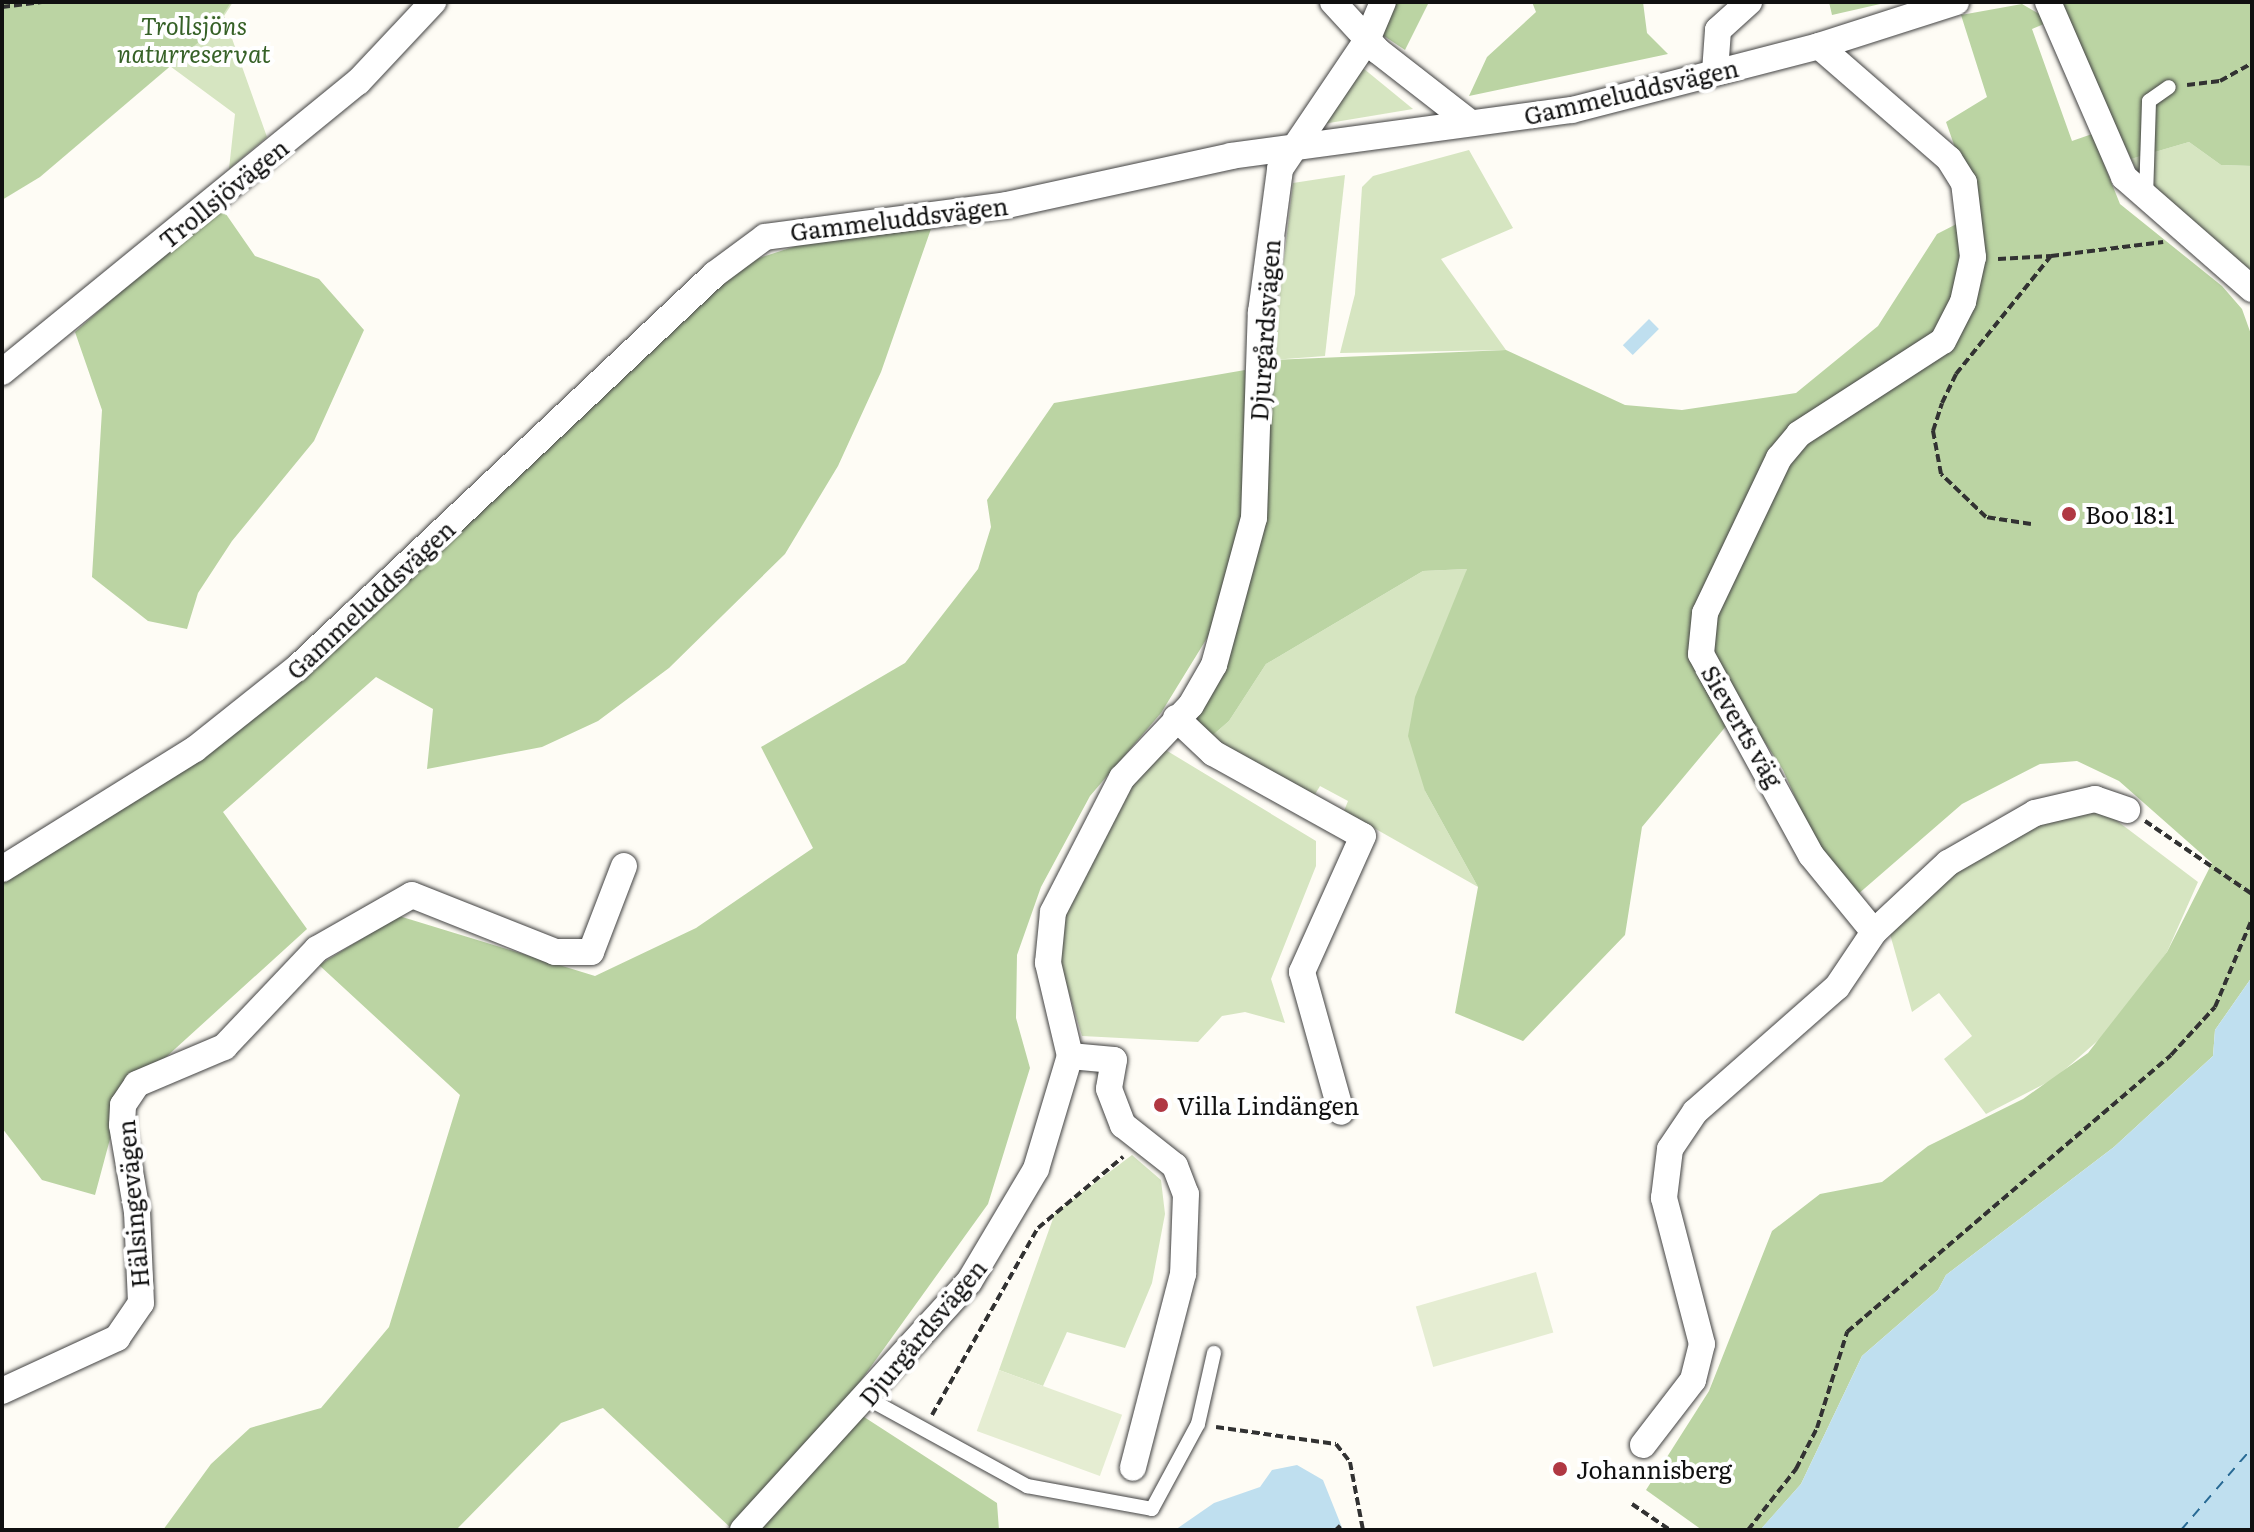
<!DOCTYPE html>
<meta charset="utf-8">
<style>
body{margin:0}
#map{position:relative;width:2254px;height:1532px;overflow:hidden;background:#fefcf5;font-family:Literata,serif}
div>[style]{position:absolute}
.green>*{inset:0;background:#d6e5c1}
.forest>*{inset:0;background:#bbd4a3}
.pitch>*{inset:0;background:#e5edd2;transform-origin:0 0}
.water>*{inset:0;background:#bfdfef;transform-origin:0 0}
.ferry>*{height:2px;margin-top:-1px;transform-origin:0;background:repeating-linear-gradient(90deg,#276994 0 10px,transparent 0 18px)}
.path>*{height:4px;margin-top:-2px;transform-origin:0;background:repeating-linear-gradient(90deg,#323232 0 8px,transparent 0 12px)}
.roads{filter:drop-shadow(0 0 2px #434343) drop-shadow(0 0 2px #434343)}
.lane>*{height:14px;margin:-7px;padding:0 7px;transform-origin:7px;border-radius:7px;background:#fff}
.street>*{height:26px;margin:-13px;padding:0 13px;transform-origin:13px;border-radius:13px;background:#fff}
.dots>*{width:22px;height:22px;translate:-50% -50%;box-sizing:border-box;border:4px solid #fff;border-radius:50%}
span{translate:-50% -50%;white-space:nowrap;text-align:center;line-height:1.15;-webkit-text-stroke:8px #fff;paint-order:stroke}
.park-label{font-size:24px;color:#366127;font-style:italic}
.street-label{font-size:24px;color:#101010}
.poi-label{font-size:24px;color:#101010}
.left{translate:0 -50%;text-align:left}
.frame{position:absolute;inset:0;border:4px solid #101010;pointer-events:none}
</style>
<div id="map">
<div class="green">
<div style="clip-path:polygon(83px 2px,233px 2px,224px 16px,267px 137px,229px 169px,235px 114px)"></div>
<div style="clip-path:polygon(1358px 64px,1413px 109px,1317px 125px)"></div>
<div style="clip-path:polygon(2189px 142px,2221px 165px,2252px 166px,2252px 275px,2142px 181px,2131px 159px)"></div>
<div style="clip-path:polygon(1469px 150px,1513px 228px,1441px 259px,1506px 350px,1340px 353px,1355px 294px,1362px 187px,1373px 176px)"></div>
<div style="clip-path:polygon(1345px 175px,1325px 356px,1272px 360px,1293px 183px)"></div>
<div style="clip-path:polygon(1467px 569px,1425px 791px,1478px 887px,1344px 811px,1348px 801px,1320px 786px,1314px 796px,1206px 741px,1229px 721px,1266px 664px,1423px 571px)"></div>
<div style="clip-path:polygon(1164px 749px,1316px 841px,1316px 866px,1271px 979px,1285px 1023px,1245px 1012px,1222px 1016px,1198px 1042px,1082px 1036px,1055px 946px,1060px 922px,1129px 784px)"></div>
<div style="clip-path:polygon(2100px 808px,2198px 882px,2167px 952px,2110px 1030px,2054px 1079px,1986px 1114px,1944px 1059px,1972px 1036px,1939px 993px,1912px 1012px,1888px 927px,1944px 880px,2066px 810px)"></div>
<div style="clip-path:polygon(1132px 1155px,1161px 1180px,1165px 1214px,1152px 1283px,1125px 1348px,1067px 1332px,1043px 1386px,999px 1370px,1055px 1213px)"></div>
</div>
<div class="forest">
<div style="clip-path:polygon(2px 2px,231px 2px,214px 29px,40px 177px,2px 200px)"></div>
<div style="clip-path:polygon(1373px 2px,1429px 2px,1405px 50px,1378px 32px)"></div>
<div style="clip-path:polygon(1532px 2px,1643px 2px,1647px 33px,1668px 54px,1469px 96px,1487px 57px,1536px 12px)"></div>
<div style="clip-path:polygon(1829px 2px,1889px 2px,1832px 15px)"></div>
<div style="clip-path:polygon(2059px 2px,2252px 2px,2252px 166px,2221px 165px,2189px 142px,2131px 159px)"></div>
<div style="clip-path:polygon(2022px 4px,2051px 21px,2032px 29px,2072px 141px,2092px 134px,2120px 204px,2222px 286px,2242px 309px,2252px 337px,2252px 977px,2215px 1030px,2213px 1056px,2114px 1147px,1946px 1275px,1938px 1290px,1862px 1356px,1801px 1484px,1762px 1528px,1702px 1530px,1646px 1490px,1709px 1391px,1772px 1231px,1820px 1194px,1882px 1182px,1928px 1146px,2023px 1099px,2088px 1053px,2167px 952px,2212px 863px,2119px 781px,2077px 761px,2040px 764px,1962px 804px,1857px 895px,1821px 855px,1783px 770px,1742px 707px,1642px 827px,1625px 935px,1523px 1041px,1455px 1013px,1478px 887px,1425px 791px,1408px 736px,1415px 697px,1467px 569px,1423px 571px,1266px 664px,1229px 721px,1206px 741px,1186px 717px,1218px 679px,1272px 360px,1506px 350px,1625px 405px,1682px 410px,1796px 393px,1878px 326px,1937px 234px,1978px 213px,1946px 122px,1987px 97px,1961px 15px)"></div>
<div style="clip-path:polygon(219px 204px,255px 256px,319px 279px,364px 330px,314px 441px,232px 541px,198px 593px,187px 629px,148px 621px,92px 577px,102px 410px,75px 332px)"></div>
<div style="clip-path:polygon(932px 226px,881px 372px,838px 466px,785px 554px,669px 668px,598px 721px,542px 747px,427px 769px,433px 709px,376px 677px,223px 812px,307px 929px,121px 1098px,95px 1195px,42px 1180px,2px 1128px,2px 879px,213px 747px,325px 656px,747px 262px,799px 245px)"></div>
<div style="clip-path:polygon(1245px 370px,1249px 496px,1212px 630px,1161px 713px,1090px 796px,1041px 887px,1017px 955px,1016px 1018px,1030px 1068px,988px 1204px,844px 1404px,997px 1503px,999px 1530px,733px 1530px,603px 1408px,561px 1423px,456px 1530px,163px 1530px,211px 1464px,250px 1428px,321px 1408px,389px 1327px,460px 1095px,319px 965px,399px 916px,595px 976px,696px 928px,813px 848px,761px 747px,905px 663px,978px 569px,991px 527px,987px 500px,1054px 403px)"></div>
</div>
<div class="pitch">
<div style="left:1536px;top:1272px;width:63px;height:125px;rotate:74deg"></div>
<div style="left:999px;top:1370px;width:131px;height:65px;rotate:20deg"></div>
</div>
<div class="water">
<div style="left:1649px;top:319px;width:14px;height:37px;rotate:45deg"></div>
<div style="clip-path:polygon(2252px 977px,2252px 1530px,1760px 1530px,1801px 1484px,1862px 1356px,1938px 1290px,1946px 1275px,2114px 1147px,2213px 1056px,2215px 1030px)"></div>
<div style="clip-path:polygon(1297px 1465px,1323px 1480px,1343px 1530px,1175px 1530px,1214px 1503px,1260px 1487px,1272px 1470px)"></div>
</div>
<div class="ferry">
<div style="left:2181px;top:1530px;width:108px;rotate:-49.1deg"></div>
</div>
<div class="path">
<div style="left:2px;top:7px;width:40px;rotate:-7.1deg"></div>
<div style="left:2187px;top:85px;width:33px;rotate:-7deg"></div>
<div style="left:2220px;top:81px;width:37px;rotate:-29deg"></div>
<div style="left:1998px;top:259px;width:53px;rotate:-3.2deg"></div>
<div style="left:2031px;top:524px;width:46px;rotate:-171.2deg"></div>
<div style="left:1986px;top:517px;width:62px;rotate:-136.3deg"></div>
<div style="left:1941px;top:474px;width:44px;rotate:-100.5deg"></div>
<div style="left:1933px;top:431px;width:29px;rotate:-72deg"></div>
<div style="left:1942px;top:403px;width:32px;rotate:-64deg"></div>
<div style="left:1956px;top:374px;width:151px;rotate:-51.2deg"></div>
<div style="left:2051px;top:256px;width:113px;rotate:-7.1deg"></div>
<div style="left:2145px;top:821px;width:130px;rotate:34.3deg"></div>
<div style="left:932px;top:1415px;width:215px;rotate:-60.5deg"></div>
<div style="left:1038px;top:1228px;width:111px;rotate:-39.9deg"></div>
<div style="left:1216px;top:1427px;width:121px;rotate:8.1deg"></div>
<div style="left:1336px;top:1444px;width:23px;rotate:52deg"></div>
<div style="left:1350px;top:1462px;width:69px;rotate:79.2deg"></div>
<div style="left:1632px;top:1504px;width:46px;rotate:34.4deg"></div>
<div style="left:1336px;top:1530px;width:6px;rotate:-45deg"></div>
<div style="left:1748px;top:1530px;width:78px;rotate:-51.8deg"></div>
<div style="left:1796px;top:1469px;width:46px;rotate:-62.9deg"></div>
<div style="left:1817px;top:1428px;width:101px;rotate:-72.6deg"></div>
<div style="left:1847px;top:1332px;width:426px;rotate:-40.5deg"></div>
<div style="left:2171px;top:1055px;width:65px;rotate:-47.5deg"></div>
<div style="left:2215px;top:1007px;width:95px;rotate:-67.2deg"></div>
</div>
<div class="roads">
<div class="lane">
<div style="left:2146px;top:197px;width:96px;rotate:-88.2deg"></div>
<div style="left:2149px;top:101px;width:24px;rotate:-35deg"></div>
<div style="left:867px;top:1398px;width:183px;rotate:28.8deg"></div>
<div style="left:1027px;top:1486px;width:127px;rotate:10.4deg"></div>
<div style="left:1152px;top:1509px;width:97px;rotate:-61.6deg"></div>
<div style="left:1198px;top:1424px;width:73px;rotate:-77.3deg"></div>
</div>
<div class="street">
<div style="left:1333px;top:2px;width:67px;rotate:47.4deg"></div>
<div style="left:1378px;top:51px;width:114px;rotate:37.9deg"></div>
<div style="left:2048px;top:2px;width:191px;rotate:66.5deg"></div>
<div style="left:2124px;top:177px;width:170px;rotate:41.2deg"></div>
<div style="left:1715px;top:72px;width:42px;rotate:-85.9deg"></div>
<div style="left:1718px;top:30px;width:42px;rotate:-42.1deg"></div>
<div style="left:2px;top:372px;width:459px;rotate:-39.2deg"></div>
<div style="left:358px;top:82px;width:110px;rotate:-46.8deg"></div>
<div style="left:1176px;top:718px;width:51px;rotate:43.4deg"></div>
<div style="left:1213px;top:753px;width:171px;rotate:29deg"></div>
<div style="left:1363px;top:836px;width:149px;rotate:114.2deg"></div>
<div style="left:1302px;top:972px;width:145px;rotate:74.4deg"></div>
<div style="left:2px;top:869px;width:227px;rotate:-31.9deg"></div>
<div style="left:195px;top:749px;width:130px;rotate:-38.5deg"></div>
<div style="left:297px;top:668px;width:574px;rotate:-43.31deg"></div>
<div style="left:715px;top:274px;width:62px;rotate:-36.5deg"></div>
<div style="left:765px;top:237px;width:244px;rotate:-7.5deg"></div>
<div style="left:1007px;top:205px;width:229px;rotate:-12.3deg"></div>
<div style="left:1231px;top:156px;width:344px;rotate:-7.7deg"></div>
<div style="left:1572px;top:110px;width:255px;rotate:-14.5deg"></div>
<div style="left:1819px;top:46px;width:144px;rotate:-17.8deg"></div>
<div style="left:1874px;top:932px;width:101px;rotate:-43deg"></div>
<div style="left:1948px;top:863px;width:100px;rotate:-29.9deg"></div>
<div style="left:2035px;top:813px;width:62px;rotate:-13.1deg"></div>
<div style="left:2095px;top:799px;width:34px;rotate:19deg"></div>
<div style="left:1070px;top:1056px;width:44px;rotate:5.2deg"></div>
<div style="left:1114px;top:1060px;width:29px;rotate:100deg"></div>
<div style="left:1109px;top:1089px;width:39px;rotate:69deg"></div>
<div style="left:1123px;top:1125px;width:66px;rotate:38.3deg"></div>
<div style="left:1175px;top:1166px;width:30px;rotate:69deg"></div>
<div style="left:1186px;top:1194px;width:80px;rotate:92.1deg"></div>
<div style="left:1183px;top:1274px;width:200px;rotate:104.5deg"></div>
<div style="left:2px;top:1391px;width:127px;rotate:-24.7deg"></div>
<div style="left:117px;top:1338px;width:42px;rotate:-55.6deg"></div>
<div style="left:141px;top:1303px;width:91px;rotate:-92.5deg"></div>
<div style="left:137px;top:1212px;width:88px;rotate:-99.8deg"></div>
<div style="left:122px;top:1125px;width:20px;rotate:-87deg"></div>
<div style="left:123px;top:1105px;width:25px;rotate:-56deg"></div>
<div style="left:137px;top:1084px;width:95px;rotate:-23deg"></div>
<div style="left:224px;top:1047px;width:135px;rotate:-46.5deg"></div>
<div style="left:317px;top:949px;width:109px;rotate:-29.6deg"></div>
<div style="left:412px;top:895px;width:154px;rotate:21.7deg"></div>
<div style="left:555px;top:952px;width:36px"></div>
<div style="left:591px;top:952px;width:92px;rotate:-69deg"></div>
<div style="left:1643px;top:1445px;width:82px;rotate:-52.4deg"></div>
<div style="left:1693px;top:1380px;width:37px;rotate:-76deg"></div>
<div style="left:1702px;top:1344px;width:151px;rotate:-104.6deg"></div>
<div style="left:1664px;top:1198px;width:49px;rotate:-83deg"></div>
<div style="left:1670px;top:1149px;width:45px;rotate:-56deg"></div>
<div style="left:1695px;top:1112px;width:189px;rotate:-41.4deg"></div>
<div style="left:1837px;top:987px;width:66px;rotate:-56.1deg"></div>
<div style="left:1874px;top:932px;width:99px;rotate:-129.3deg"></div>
<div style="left:1811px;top:855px;width:229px;rotate:-118.7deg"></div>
<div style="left:1701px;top:654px;width:41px;rotate:-84.4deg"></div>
<div style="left:1705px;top:613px;width:172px;rotate:-64.5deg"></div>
<div style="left:1779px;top:458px;width:31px;rotate:-50deg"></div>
<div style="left:1799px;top:434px;width:171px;rotate:-32.9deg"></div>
<div style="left:1943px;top:341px;width:44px;rotate:-62.9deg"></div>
<div style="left:1963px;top:302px;width:46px;rotate:-77.5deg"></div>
<div style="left:1973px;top:257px;width:75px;rotate:-96.9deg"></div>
<div style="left:1964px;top:183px;width:28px;rotate:-122deg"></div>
<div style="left:1949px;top:159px;width:172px;rotate:-139deg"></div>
<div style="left:743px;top:1530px;width:336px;rotate:-47.7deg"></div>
<div style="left:969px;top:1282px;width:131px;rotate:-59.3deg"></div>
<div style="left:1036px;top:1169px;width:118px;rotate:-73.3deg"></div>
<div style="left:1070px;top:1056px;width:96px;rotate:-103.3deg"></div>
<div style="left:1048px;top:963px;width:51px;rotate:-84.4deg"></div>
<div style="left:1053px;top:912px;width:151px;rotate:-62.8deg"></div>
<div style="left:1122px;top:778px;width:100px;rotate:-46.6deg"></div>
<div style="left:1191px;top:705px;width:46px;rotate:-60.1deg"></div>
<div style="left:1214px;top:665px;width:152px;rotate:-74.8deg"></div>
<div style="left:1254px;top:518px;width:206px;rotate:-88.1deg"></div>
<div style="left:1261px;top:312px;width:144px;rotate:-82.4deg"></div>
<div style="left:1280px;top:169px;width:156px;rotate:-56deg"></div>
<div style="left:1367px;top:40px;width:41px;rotate:-67.2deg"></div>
</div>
</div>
<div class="dots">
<div style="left:2069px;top:514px;background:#b03843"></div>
<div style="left:1161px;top:1105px;background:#b03843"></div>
<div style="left:1560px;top:1469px;background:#b03843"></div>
</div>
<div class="park-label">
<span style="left:194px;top:39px">Trollsjöns<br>naturreservat</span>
</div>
<div class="street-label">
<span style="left:1631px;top:91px;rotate:-13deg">Gammeluddsvägen</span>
<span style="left:223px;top:193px;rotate:-39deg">Trollsjövägen</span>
<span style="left:899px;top:218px;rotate:-7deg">Gammeluddsvägen</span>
<span style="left:1264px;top:330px;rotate:-86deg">Djurgårdsvägen</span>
<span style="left:370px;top:599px;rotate:-43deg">Gammeluddsvägen</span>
<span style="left:1743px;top:726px;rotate:60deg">Sieverts väg</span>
<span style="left:132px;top:1204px;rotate:-95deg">Hälsingevägen</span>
<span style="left:922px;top:1332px;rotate:-50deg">Djurgårdsvägen</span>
</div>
<div class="poi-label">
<span class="left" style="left:2085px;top:514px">Boo 18:1</span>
<span class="left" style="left:1177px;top:1105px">Villa Lindängen</span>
<span class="left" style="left:1576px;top:1469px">Johannisberg</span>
</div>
<div class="frame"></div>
</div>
